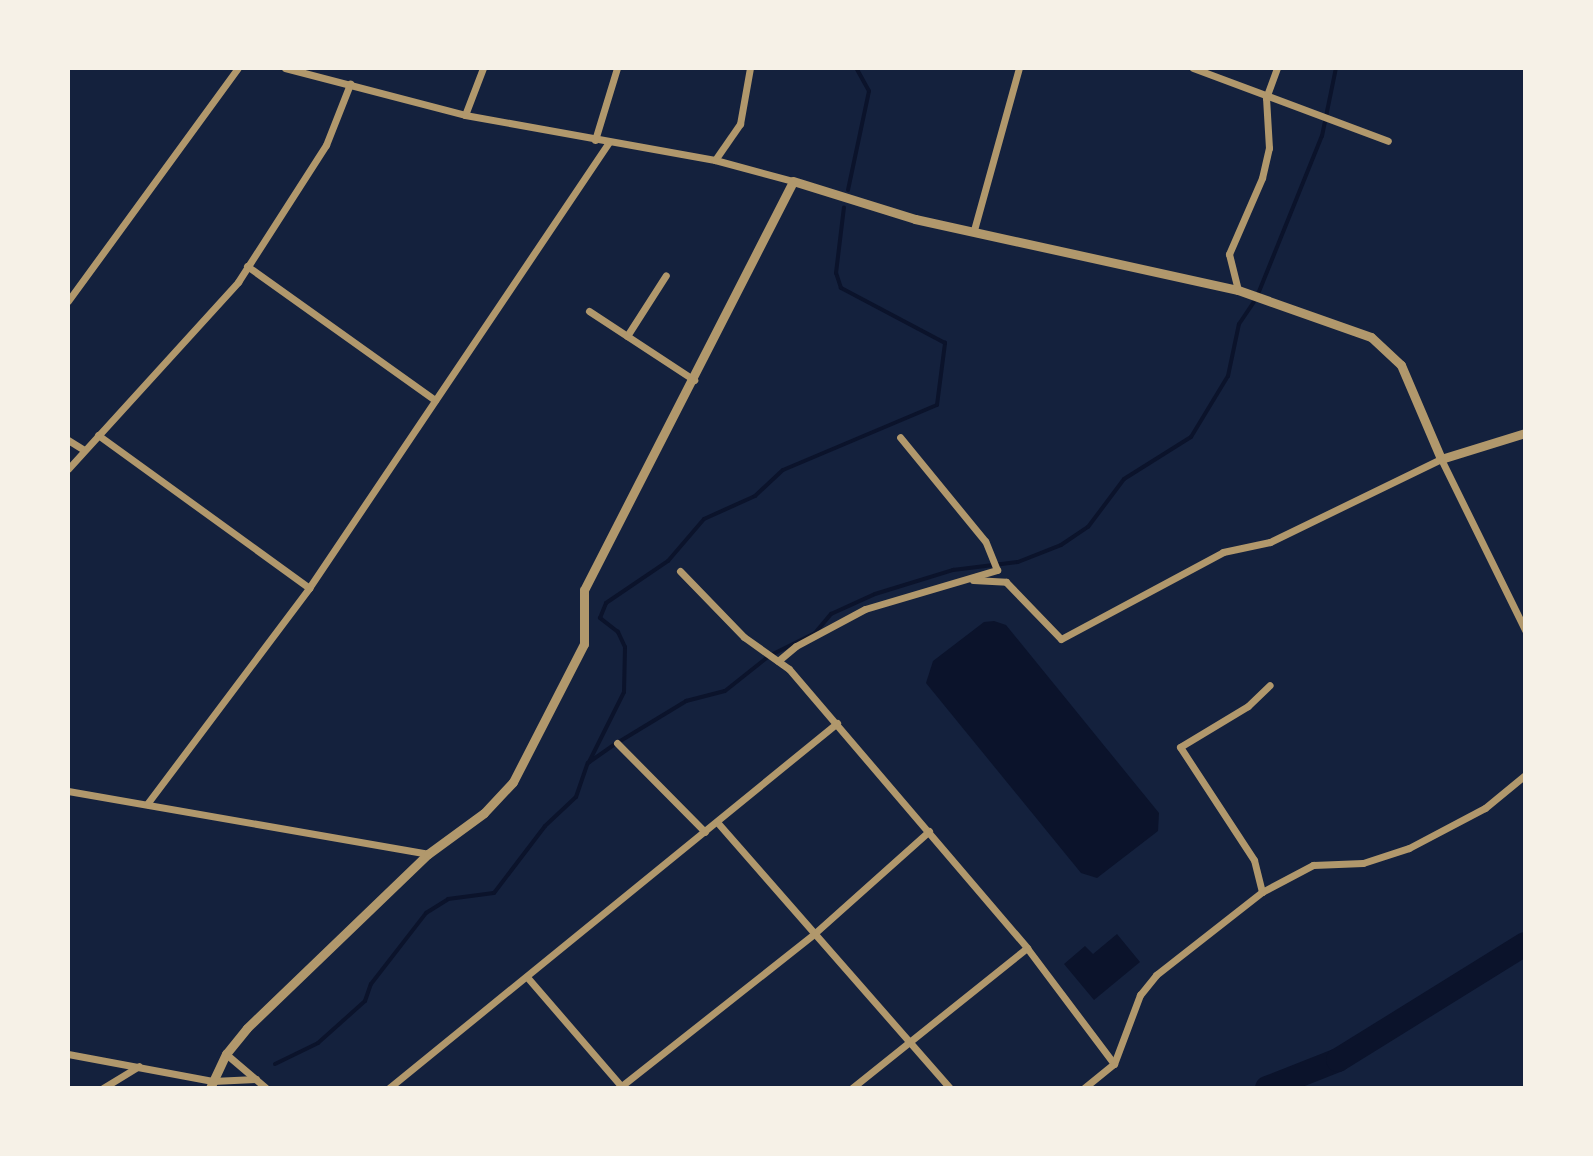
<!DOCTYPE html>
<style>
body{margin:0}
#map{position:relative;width:1593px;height:1156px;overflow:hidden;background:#14213d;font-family:"Varela Round",sans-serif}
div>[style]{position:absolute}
.water>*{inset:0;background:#0b132b}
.stream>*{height:4px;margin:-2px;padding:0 2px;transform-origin:2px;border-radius:2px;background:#0b132b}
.river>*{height:24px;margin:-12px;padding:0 12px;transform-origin:12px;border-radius:12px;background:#0b132b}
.minor>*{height:7px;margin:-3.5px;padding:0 3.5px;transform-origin:3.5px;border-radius:3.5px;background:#b1986c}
.tertiary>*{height:9px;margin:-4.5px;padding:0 4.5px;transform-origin:4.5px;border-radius:4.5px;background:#b1986c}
span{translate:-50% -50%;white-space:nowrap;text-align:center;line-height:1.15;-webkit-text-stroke:8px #f6f1e7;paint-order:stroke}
.frame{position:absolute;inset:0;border:70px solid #f6f1e7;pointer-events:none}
</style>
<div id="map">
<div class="water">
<div style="clip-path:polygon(994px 621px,1006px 625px,1159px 813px,1158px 831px,1097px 878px,1081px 873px,926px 683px,933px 661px,984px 622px)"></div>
<div style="clip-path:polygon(1117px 934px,1140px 962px,1094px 1000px,1064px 964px,1085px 946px,1093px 954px)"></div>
</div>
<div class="stream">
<div style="left:848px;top:190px;width:101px;rotate:-78deg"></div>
<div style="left:869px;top:91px;width:26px;rotate:-119deg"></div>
<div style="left:589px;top:762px;width:78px;rotate:-63.4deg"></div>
<div style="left:624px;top:692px;width:45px;rotate:-88.7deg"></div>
<div style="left:625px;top:647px;width:17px;rotate:-115deg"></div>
<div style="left:618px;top:632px;width:23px;rotate:-142deg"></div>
<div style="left:600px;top:618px;width:16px;rotate:-68deg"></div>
<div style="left:606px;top:603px;width:75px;rotate:-34.1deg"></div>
<div style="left:668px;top:561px;width:55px;rotate:-49.4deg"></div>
<div style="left:704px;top:519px;width:56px;rotate:-24.3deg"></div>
<div style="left:755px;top:496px;width:38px;rotate:-43deg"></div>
<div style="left:783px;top:470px;width:167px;rotate:-22.9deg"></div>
<div style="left:937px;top:405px;width:63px;rotate:-82.6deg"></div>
<div style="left:945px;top:343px;width:118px;rotate:-152.1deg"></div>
<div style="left:841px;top:288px;width:16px;rotate:-108deg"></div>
<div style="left:836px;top:273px;width:66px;rotate:-83.1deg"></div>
<div style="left:275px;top:1064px;width:48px;rotate:-26deg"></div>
<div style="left:318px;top:1043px;width:63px;rotate:-41.8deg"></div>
<div style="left:365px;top:1001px;width:18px;rotate:-71deg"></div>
<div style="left:371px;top:984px;width:90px;rotate:-52.2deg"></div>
<div style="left:426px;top:913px;width:26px;rotate:-32deg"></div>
<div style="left:448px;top:899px;width:46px;rotate:-7.4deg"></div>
<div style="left:494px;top:893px;width:84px;rotate:-52.7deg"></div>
<div style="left:545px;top:826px;width:42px;rotate:-43.1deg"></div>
<div style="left:576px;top:797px;width:36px;rotate:-71deg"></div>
<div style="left:588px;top:763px;width:35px;rotate:-35deg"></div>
<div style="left:617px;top:743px;width:81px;rotate:-31.3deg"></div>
<div style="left:686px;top:701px;width:40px;rotate:-14.4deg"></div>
<div style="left:725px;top:691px;width:56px;rotate:-38.5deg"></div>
<div style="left:769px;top:656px;width:51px;rotate:-26.6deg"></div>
<div style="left:815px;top:633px;width:25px;rotate:-50deg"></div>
<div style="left:831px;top:614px;width:48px;rotate:-24.4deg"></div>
<div style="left:875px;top:594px;width:82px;rotate:-17.1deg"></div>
<div style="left:953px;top:570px;width:65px;rotate:-7deg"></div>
<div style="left:1018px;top:562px;width:46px;rotate:-21.6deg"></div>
<div style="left:1061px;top:545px;width:32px;rotate:-34deg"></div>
<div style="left:1088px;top:527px;width:60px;rotate:-53.1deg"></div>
<div style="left:1124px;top:479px;width:79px;rotate:-32.1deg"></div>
<div style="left:1191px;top:437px;width:71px;rotate:-58.8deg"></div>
<div style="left:1228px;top:376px;width:53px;rotate:-78.1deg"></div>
<div style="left:1239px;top:324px;width:30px;rotate:-56deg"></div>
<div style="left:1256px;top:299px;width:176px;rotate:-68deg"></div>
<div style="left:1322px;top:136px;width:69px;rotate:-78.4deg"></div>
</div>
<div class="river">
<div style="left:1267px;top:1088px;width:76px;rotate:-21.5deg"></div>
<div style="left:1338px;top:1060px;width:220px;rotate:-31.8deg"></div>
</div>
<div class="minor">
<div style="left:285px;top:68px;width:186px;rotate:14.6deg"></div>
<div style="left:465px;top:115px;width:254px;rotate:10.2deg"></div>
<div style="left:715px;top:160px;width:81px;rotate:15.1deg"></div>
<div style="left:1193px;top:68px;width:208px;rotate:20.5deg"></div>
<div style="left:465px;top:115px;width:50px;rotate:-69deg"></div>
<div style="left:595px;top:140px;width:75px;rotate:-73deg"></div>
<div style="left:715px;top:160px;width:44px;rotate:-55.2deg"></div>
<div style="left:740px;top:124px;width:57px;rotate:-79.9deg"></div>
<div style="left:974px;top:230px;width:168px;rotate:-74.5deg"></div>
<div style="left:247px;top:266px;width:231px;rotate:35.5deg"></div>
<div style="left:1238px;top:290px;width:37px;rotate:-104deg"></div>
<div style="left:1229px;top:254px;width:83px;rotate:-66.5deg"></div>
<div style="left:1262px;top:178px;width:31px;rotate:-77deg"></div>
<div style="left:1269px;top:148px;width:50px;rotate:-93.4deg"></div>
<div style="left:1266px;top:98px;width:32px;rotate:-70deg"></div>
<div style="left:68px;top:301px;width:288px;rotate:-53.9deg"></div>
<div style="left:589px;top:311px;width:126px;rotate:33.3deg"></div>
<div style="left:627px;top:336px;width:72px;rotate:-57.4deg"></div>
<div style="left:98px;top:435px;width:261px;rotate:35.9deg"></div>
<div style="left:68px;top:440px;width:19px;rotate:32deg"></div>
<div style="left:68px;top:469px;width:253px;rotate:-47.7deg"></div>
<div style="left:238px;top:282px;width:163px;rotate:-57.3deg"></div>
<div style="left:326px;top:145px;width:66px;rotate:-68.5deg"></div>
<div style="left:680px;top:571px;width:92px;rotate:45.9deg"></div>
<div style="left:744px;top:637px;width:55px;rotate:35.4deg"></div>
<div style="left:789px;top:669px;width:367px;rotate:49.5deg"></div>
<div style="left:1027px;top:948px;width:145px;rotate:53.1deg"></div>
<div style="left:973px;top:580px;width:33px;rotate:3deg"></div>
<div style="left:1006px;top:582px;width:79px;rotate:46deg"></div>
<div style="left:1061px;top:639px;width:184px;rotate:-28.2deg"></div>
<div style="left:1223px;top:552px;width:48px;rotate:-12deg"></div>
<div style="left:1270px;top:542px;width:190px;rotate:-25.9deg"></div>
<div style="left:1441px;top:459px;width:191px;rotate:63.8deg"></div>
<div style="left:778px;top:661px;width:23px;rotate:-40deg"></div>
<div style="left:796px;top:646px;width:78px;rotate:-28.2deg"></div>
<div style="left:865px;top:609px;width:138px;rotate:-16.5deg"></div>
<div style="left:997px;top:570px;width:31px;rotate:-112deg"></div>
<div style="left:985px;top:541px;width:134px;rotate:-129.3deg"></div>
<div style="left:617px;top:743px;width:125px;rotate:45.3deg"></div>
<div style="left:68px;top:791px;width:365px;rotate:9.9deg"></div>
<div style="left:147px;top:804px;width:270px;rotate:-53.1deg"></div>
<div style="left:309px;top:588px;width:538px;rotate:-56.07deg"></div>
<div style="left:717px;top:822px;width:354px;rotate:48.8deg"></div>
<div style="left:1262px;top:892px;width:58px;rotate:-27.9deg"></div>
<div style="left:1313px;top:865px;width:50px;rotate:-2.3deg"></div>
<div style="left:1363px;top:863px;width:48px;rotate:-18.1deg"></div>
<div style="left:1409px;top:848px;width:86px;rotate:-27.8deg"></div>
<div style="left:1485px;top:808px;width:52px;rotate:-39.5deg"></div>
<div style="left:527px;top:977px;width:145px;rotate:49.2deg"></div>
<div style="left:68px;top:1054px;width:147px;rotate:10.6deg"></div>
<div style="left:212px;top:1081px;width:44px;rotate:-2.6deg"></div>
<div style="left:226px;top:1054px;width:52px;rotate:40.4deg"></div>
<div style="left:103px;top:1088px;width:42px;rotate:-31.4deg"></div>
<div style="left:389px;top:1088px;width:578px;rotate:-39.17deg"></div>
<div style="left:619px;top:1088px;width:250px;rotate:-38.3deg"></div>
<div style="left:815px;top:933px;width:153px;rotate:-41.8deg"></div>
<div style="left:852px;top:1088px;width:224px;rotate:-38.7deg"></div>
<div style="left:1084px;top:1088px;width:38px;rotate:-39deg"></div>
<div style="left:1114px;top:1064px;width:74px;rotate:-69.4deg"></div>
<div style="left:1140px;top:995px;width:26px;rotate:-51deg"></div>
<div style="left:1156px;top:975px;width:135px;rotate:-38.1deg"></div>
<div style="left:1262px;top:892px;width:33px;rotate:-104deg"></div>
<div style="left:1254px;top:860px;width:135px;rotate:-123.2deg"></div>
<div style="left:1180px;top:747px;width:79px;rotate:-31.1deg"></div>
<div style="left:1248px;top:706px;width:30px;rotate:-44deg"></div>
</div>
<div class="tertiary">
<div style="left:210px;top:1088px;width:38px;rotate:-65deg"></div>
<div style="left:226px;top:1054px;width:33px;rotate:-51deg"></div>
<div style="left:247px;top:1028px;width:251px;rotate:-43.9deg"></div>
<div style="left:428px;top:854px;width:69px;rotate:-36.2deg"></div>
<div style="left:484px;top:813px;width:42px;rotate:-46.9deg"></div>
<div style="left:513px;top:782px;width:155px;rotate:-62.8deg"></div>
<div style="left:584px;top:644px;width:54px;rotate:-90deg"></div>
<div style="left:584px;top:590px;width:459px;rotate:-62.9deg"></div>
<div style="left:793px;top:181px;width:128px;rotate:17.3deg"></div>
<div style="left:915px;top:219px;width:331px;rotate:12.4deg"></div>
<div style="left:1238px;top:290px;width:141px;rotate:19.5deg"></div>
<div style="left:1371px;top:337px;width:41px;rotate:43deg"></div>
<div style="left:1401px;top:365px;width:102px;rotate:66.9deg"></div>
<div style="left:1441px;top:459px;width:88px;rotate:-17.2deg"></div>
</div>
<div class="frame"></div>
</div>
